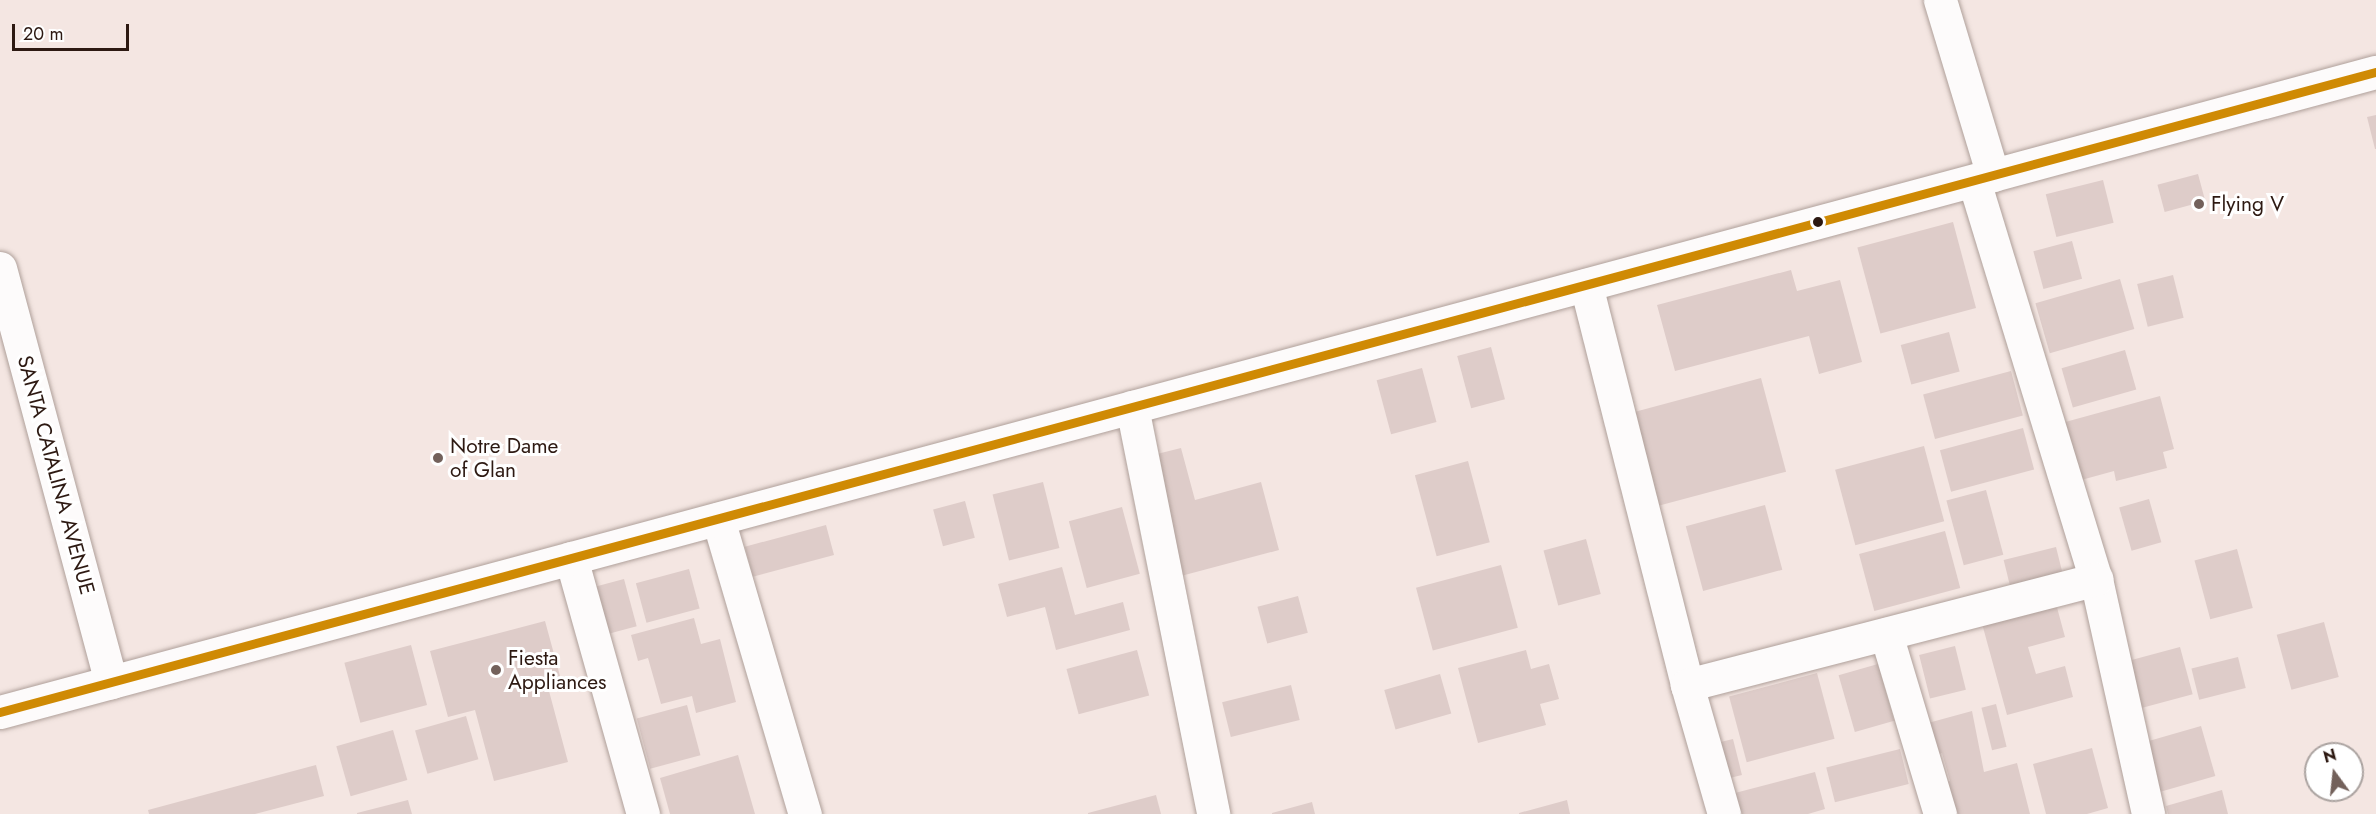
<!DOCTYPE html>
<style>
body{margin:0}
#map{position:relative;width:2376px;height:814px;overflow:hidden;background:#f4e6e2;font-family:Jost,sans-serif}
div>[style]{position:absolute}
.building>*{inset:0;background:#deccc9;transform-origin:0 0}
.roads{filter:drop-shadow(0 0 2px #afa09a) drop-shadow(0 0 2px #afa09a)}
.street>*{height:33px;margin:-16.5px;padding:0 16.5px;transform-origin:16.5px;border-radius:16.5px;background:#fdfbfb}
.secondary>*{height:33px;margin:-16.5px;padding:0 16.5px;transform-origin:16.5px;border-radius:16.5px;background:#fdfbfb}
.primary>*{height:33px;margin:-16.5px;padding:0 16.5px;transform-origin:16.5px;border-radius:16.5px;background:#fdfbfb}
.bus-1>*{height:9px;margin:-4.5px;padding:0 4.5px;transform-origin:4.5px;border-radius:4.5px;background:#cf8a04}
.dots>*{width:16px;height:16px;translate:-50% -50%;box-sizing:border-box;border:3px solid #fff;border-radius:50%}
span{translate:-50% -50%;white-space:nowrap;text-align:center;line-height:1.15;-webkit-text-stroke:6px #fff;paint-order:stroke}
.poi-label{font-size:21px;color:#2d1912}
.left{translate:0 -50%;text-align:left}
.street-label{font-size:21px;color:#2d1912}
.north{position:absolute;left:2304px;top:742px;width:60px;height:60px;box-sizing:border-box;background:#fff;border:2px solid #aba3a0;border-radius:50%;rotate:345deg;font-size:16px;font-weight:700;line-height:24px;text-align:center;color:#2d1912}
.north::after{content:'';display:block;margin:auto;width:21px;height:27px;background:#73615b;clip-path:polygon(50% 0,100% 100%,50% 72%,0 100%)}
.scale{position:absolute;left:12px;top:24px;width:117px;height:27px;box-sizing:border-box;border:3px solid #2d1912;border-top:0;padding-left:8px;font-size:18px;line-height:21px;white-space:nowrap;color:#2d1912;-webkit-text-stroke:4px #fff;paint-order:stroke}
</style>
<div id="map">
<div class="building">
<div style="clip-path:polygon(2376px 115px,2376px 149px,2375px 149px,2367px 117px)"></div>
<div style="left:2198px;top:174px;width:28px;height:42px;rotate:75deg"></div>
<div style="left:2103px;top:180px;width:44px;height:59px;rotate:76deg"></div>
<div style="left:1953px;top:222px;width:89px;height:99px;rotate:75deg"></div>
<div style="left:2072px;top:241px;width:39px;height:40px;rotate:75deg"></div>
<div style="clip-path:polygon(1791px 270px,1797px 291px,1840px 280px,1862px 362px,1819px 374px,1809px 336px,1675px 371px,1657px 305px)"></div>
<div style="left:2173px;top:275px;width:44px;height:37px;rotate:76deg"></div>
<div style="left:2120px;top:279px;width:52px;height:88px;rotate:74deg"></div>
<div style="left:1949px;top:332px;width:41px;height:50px;rotate:75deg"></div>
<div style="left:1491px;top:347px;width:54px;height:35px;rotate:75deg"></div>
<div style="left:2125px;top:350px;width:41px;height:66px;rotate:74deg"></div>
<div style="left:1422px;top:368px;width:56px;height:47px;rotate:75deg"></div>
<div style="left:2011px;top:371px;width:46px;height:91px;rotate:75deg"></div>
<div style="left:1761px;top:378px;width:97px;height:133px;rotate:75deg"></div>
<div style="clip-path:polygon(2160px 396px,2174px 449px,2163px 452px,2167px 468px,2116px 481px,2114px 471px,2074px 482px,2058px 424px)"></div>
<div style="left:2023px;top:428px;width:43px;height:86px;rotate:75deg"></div>
<div style="left:1924px;top:446px;width:78px;height:92px;rotate:75deg"></div>
<div style="clip-path:polygon(1181px 448px,1195px 500px,1261px 482px,1279px 550px,1181px 576px,1149px 456px)"></div>
<div style="left:1468px;top:461px;width:84px;height:55px;rotate:75deg"></div>
<div style="left:1043px;top:482px;width:68px;height:52px;rotate:76deg"></div>
<div style="left:1986px;top:490px;width:67px;height:41px;rotate:75deg"></div>
<div style="left:2149px;top:499px;width:45px;height:31px;rotate:74deg"></div>
<div style="left:965px;top:501px;width:38px;height:33px;rotate:75deg"></div>
<div style="left:1765px;top:505px;width:67px;height:82px;rotate:75deg"></div>
<div style="left:1122px;top:507px;width:69px;height:55px;rotate:75deg"></div>
<div style="left:826px;top:525px;width:31px;height:84px;rotate:75deg"></div>
<div style="left:1945px;top:531px;width:59px;height:89px;rotate:75deg"></div>
<div style="left:1586px;top:539px;width:57px;height:44px;rotate:75deg"></div>
<div style="left:2056px;top:547px;width:32px;height:54px;rotate:76deg"></div>
<div style="left:2237px;top:549px;width:61px;height:44px;rotate:75deg"></div>
<div style="left:1501px;top:565px;width:65px;height:88px;rotate:75deg"></div>
<div style="clip-path:polygon(1062px 567px,1075px 615px,1123px 602px,1130px 630px,1056px 650px,1045px 607px,1007px 617px,998px 584px)"></div>
<div style="left:689px;top:569px;width:41px;height:55px;rotate:75deg"></div>
<div style="left:624px;top:579px;width:49px;height:31px;rotate:75deg"></div>
<div style="left:1298px;top:596px;width:38px;height:42px;rotate:75deg"></div>
<div style="clip-path:polygon(2055px 600px,2065px 637px,2028px 647px,2036px 674px,2065px 666px,2073px 697px,2007px 715px,1981px 620px)"></div>
<div style="clip-path:polygon(694px 618px,701px 644px,720px 639px,736px 702px,696px 713px,692px 696px,661px 704px,648px 658px,638px 661px,631px 635px)"></div>
<div style="clip-path:polygon(545px 621px,563px 687px,549px 691px,568px 762px,494px 781px,475px 710px,448px 717px,430px 651px)"></div>
<div style="left:2324px;top:622px;width:57px;height:49px;rotate:75deg"></div>
<div style="left:411px;top:645px;width:62px;height:69px;rotate:75deg"></div>
<div style="left:1955px;top:646px;width:45px;height:37px;rotate:76deg"></div>
<div style="left:2180px;top:647px;width:49px;height:54px;rotate:75deg"></div>
<div style="left:1137px;top:650px;width:47px;height:73px;rotate:75deg"></div>
<div style="clip-path:polygon(1526px 650px,1531px 669px,1549px 664px,1559px 699px,1540px 704px,1546px 725px,1478px 743px,1458px 668px)"></div>
<div style="left:2238px;top:657px;width:32px;height:48px;rotate:76deg"></div>
<div style="left:1878px;top:664px;width:59px;height:41px;rotate:74deg"></div>
<div style="left:1817px;top:673px;width:68px;height:91px;rotate:75deg"></div>
<div style="left:1440px;top:674px;width:41px;height:58px;rotate:74deg"></div>
<div style="left:1291px;top:685px;width:36px;height:71px;rotate:76deg"></div>
<div style="left:1996px;top:704px;width:44px;height:15px;rotate:76deg"></div>
<div style="left:687px;top:705px;width:52px;height:52px;rotate:75deg"></div>
<div style="clip-path:polygon(1972px 711px,1984px 772px,2017px 763px,2030px 814px,1947px 814px,1939px 784px,1950px 781px,1942px 753px,1937px 755px,1928px 723px)"></div>
<div style="left:466px;top:716px;width:45px;height:53px;rotate:74deg"></div>
<div style="left:2201px;top:726px;width:52px;height:67px;rotate:74deg"></div>
<div style="left:393px;top:730px;width:52px;height:59px;rotate:74deg"></div>
<div style="left:1733px;top:739px;width:37px;height:19px;rotate:76deg"></div>
<div style="clip-path:polygon(2092px 748px,2108px 808px,2087px 814px,2046px 814px,2033px 764px)"></div>
<div style="left:1900px;top:749px;width:36px;height:76px;rotate:76deg"></div>
<div style="clip-path:polygon(738px 755px,755px 814px,670px 814px,660px 778px)"></div>
<div style="clip-path:polygon(316px 765px,324px 796px,255px 814px,149px 814px,148px 810px)"></div>
<div style="clip-path:polygon(1815px 772px,1825px 809px,1808px 814px,1741px 814px,1735px 793px)"></div>
<div style="clip-path:polygon(2222px 790px,2228px 814px,2168px 814px,2166px 806px)"></div>
<div style="clip-path:polygon(1156px 795px,1161px 814px,1088px 814px,1088px 813px)"></div>
<div style="clip-path:polygon(408px 800px,412px 814px,357px 814px,357px 813px)"></div>
<div style="clip-path:polygon(1567px 800px,1570px 814px,1519px 814px,1519px 813px)"></div>
<div style="clip-path:polygon(1312px 802px,1315px 814px,1272px 814px,1272px 813px)"></div>
</div>
<div class="roads">
<div class="street">
<div style="left:1940px;top:0;width:183px;rotate:73.2deg"></div>
<div style="left:1974px;top:181px;width:416px;rotate:73deg"></div>
<div style="left:2096px;top:579px;width:241px;rotate:77.5deg"></div>
<div style="left:1586px;top:285px;width:413px;rotate:75.8deg"></div>
<div style="left:1687px;top:685px;width:134px;rotate:74deg"></div>
<div style="left:1132px;top:407px;width:415px;rotate:78.7deg"></div>
<div style="left:718px;top:519px;width:308px;rotate:73.6deg"></div>
<div style="left:571px;top:558px;width:266px;rotate:74.3deg"></div>
<div style="left:1886px;top:634px;width:188px;rotate:73.3deg"></div>
<div style="left:1687px;top:685px;width:423px;rotate:-14.5deg"></div>
</div>
<div class="secondary">
<div style="left:0;top:268px;width:429px;rotate:75deg"></div>
</div>
<div class="primary">
<div style="left:0;top:712px;width:2461px;rotate:-15.08deg"></div>
</div>
</div>
<div class="bus-1">
<div style="left:0;top:712px;width:2461px;rotate:-15.08deg"></div>
</div>
<div class="dots">
<div style="left:2199px;top:204px;background:#73615b"></div>
<div style="left:1818px;top:222px;background:#2d1912"></div>
<div style="left:438px;top:458px;background:#73615b"></div>
<div style="left:496px;top:670px;background:#73615b"></div>
</div>
<div class="poi-label">
<span class="left" style="left:2211px;top:204px">Flying V</span>
<span class="left" style="left:450px;top:458px">Notre Dame<br>of Glan</span>
<span class="left" style="left:508px;top:670px">Fiesta<br>Appliances</span>
</div>
<div class="street-label">
<span style="left:56px;top:475px;rotate:75deg">SANTA CATALINA AVENUE</span>
</div>
<div class="north">N</div>
<div class="scale">20 m</div>
</div>
